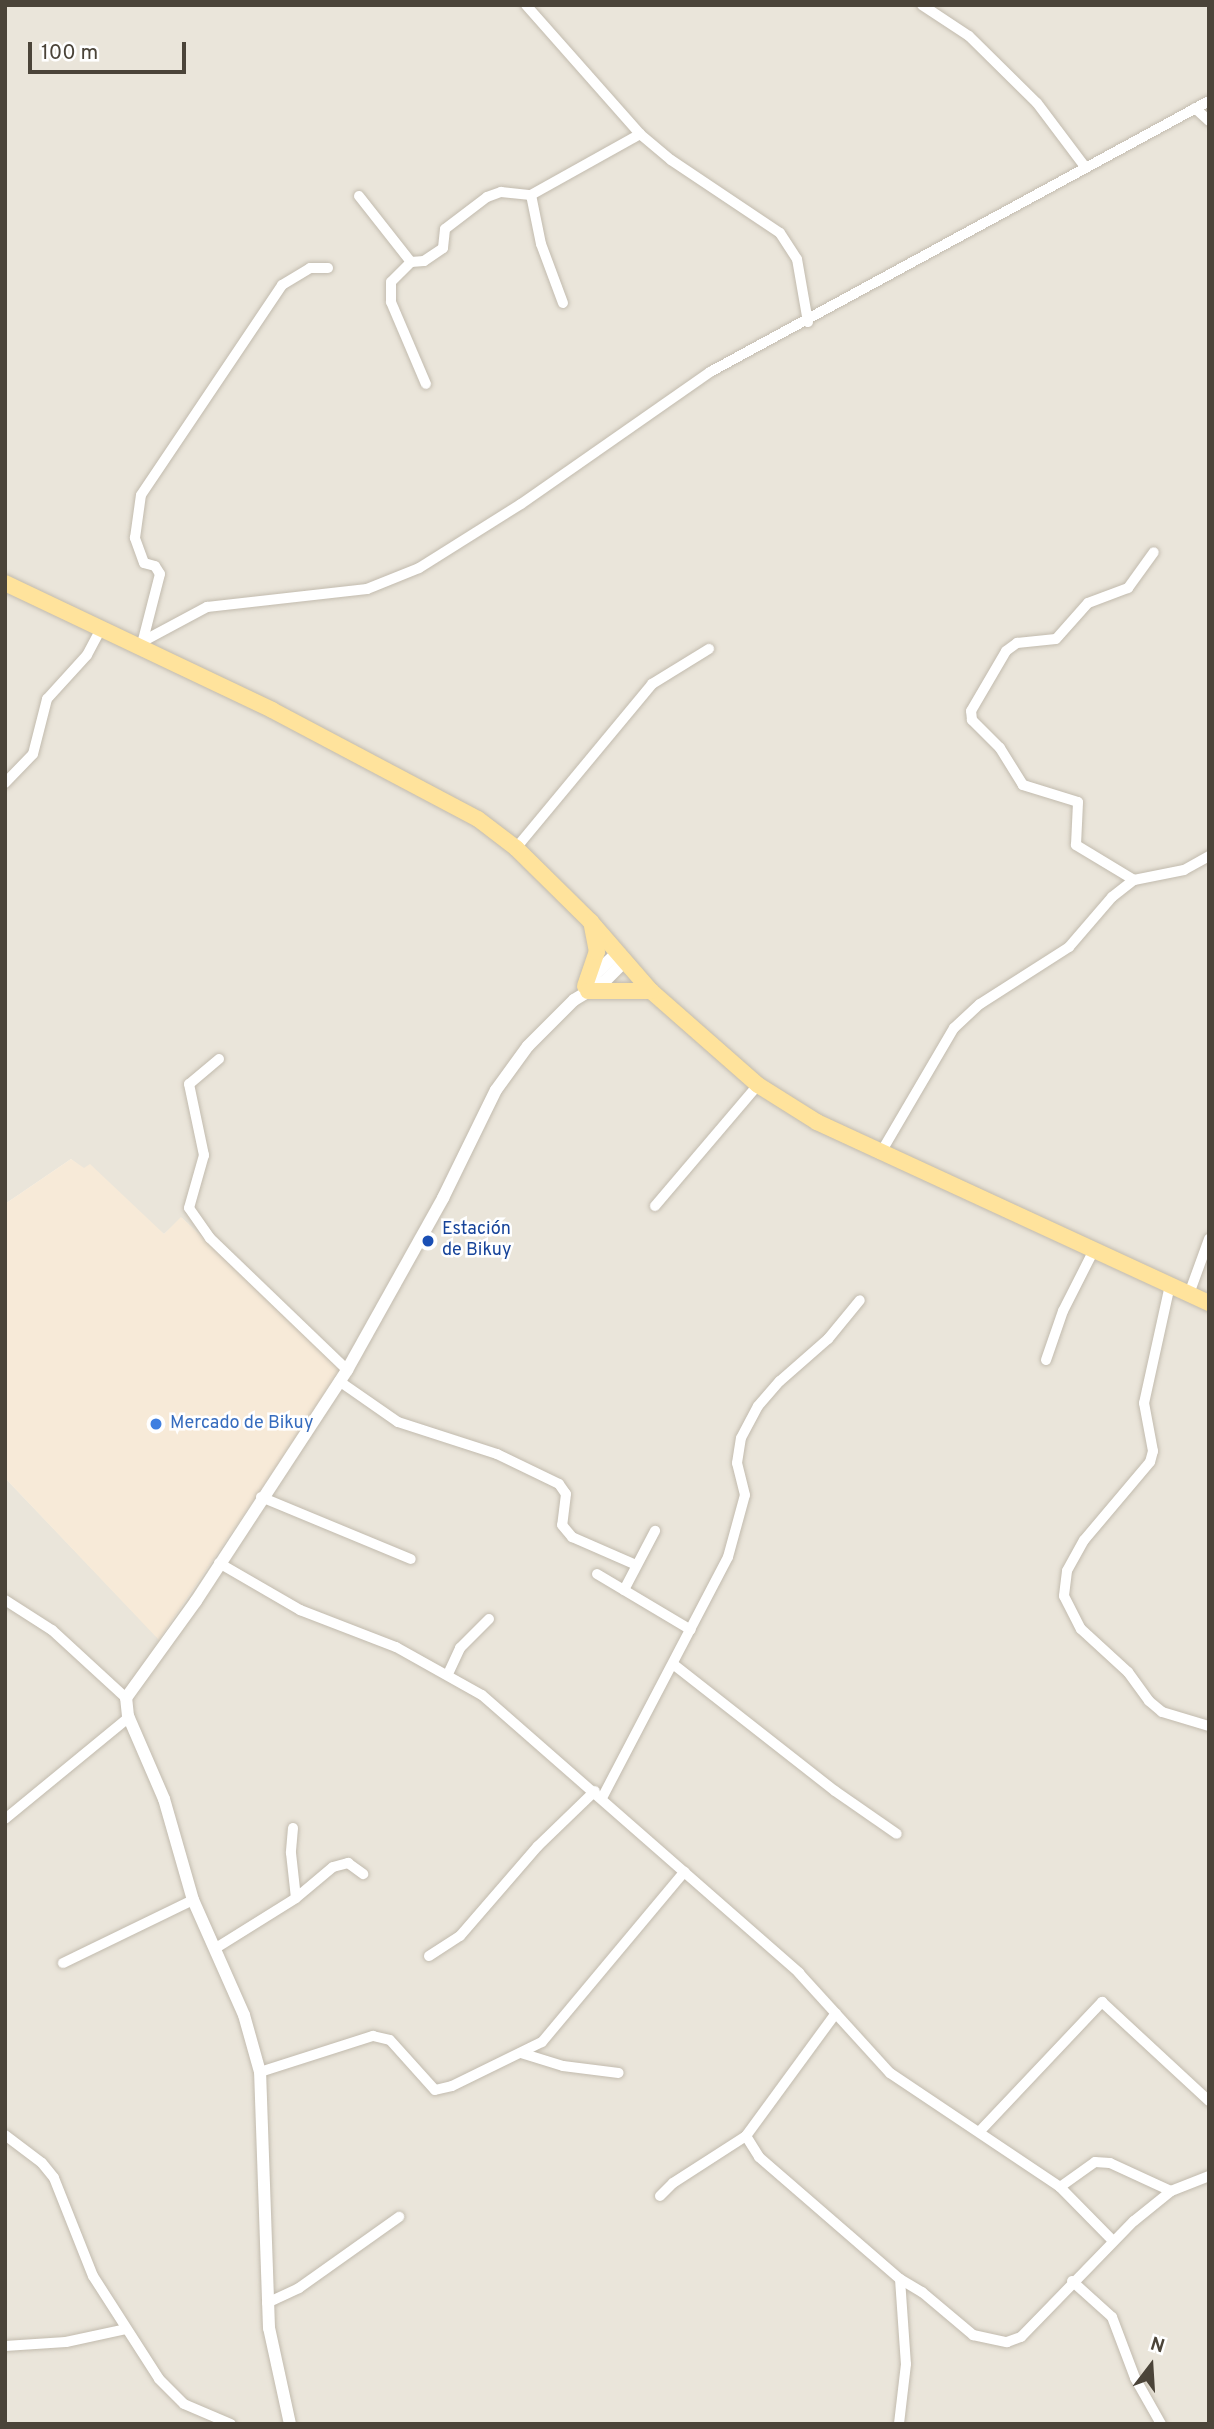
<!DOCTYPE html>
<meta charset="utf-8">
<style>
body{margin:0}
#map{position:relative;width:1214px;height:2429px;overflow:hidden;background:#f6f3ec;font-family:Overpass,sans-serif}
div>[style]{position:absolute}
.residential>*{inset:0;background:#eae5da}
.commercial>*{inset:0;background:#f7ead8}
.roads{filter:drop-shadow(0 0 2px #c2bbae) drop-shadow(0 0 2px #c2bbae)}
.minor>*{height:10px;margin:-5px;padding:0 5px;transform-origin:5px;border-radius:5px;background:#fff}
.tertiary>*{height:12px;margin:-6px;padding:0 6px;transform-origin:6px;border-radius:6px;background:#fff}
.primary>*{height:16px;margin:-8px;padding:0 8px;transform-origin:8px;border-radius:8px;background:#ffe39c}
.dots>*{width:19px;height:19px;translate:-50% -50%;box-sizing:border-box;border:4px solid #fff;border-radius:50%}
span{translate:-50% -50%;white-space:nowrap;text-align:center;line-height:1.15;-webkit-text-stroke:5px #fff;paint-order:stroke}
.transit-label{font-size:18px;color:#164399}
.left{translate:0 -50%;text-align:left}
.shop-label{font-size:18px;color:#366cbe}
.frame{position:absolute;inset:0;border:7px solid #4b4439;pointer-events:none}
.north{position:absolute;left:1116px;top:2331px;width:70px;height:70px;-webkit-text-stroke:5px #fff;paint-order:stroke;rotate:17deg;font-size:19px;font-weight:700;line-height:28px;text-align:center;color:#4b4439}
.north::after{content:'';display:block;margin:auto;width:24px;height:32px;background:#4b4439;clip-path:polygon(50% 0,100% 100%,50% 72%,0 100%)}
.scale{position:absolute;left:28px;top:42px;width:158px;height:32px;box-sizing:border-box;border:4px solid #4b4439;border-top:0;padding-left:9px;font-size:21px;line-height:24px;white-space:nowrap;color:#4b4439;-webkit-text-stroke:5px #fff;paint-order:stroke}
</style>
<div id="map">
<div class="residential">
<div style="clip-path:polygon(5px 5px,1209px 5px,1209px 2424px,5px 2424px,5px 1478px,160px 1640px,343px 1369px,182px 1218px,164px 1234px,71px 1159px,5px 1204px)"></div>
</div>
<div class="commercial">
<div style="clip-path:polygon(71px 1159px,84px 1168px,90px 1164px,164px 1234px,181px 1217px,343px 1369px,159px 1640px,5px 1478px,5px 1204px)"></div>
</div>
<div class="roads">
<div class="minor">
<div style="left:526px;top:5px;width:172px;rotate:48.5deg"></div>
<div style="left:640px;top:134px;width:40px;rotate:40deg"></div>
<div style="left:671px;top:160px;width:131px;rotate:33.8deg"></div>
<div style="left:780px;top:233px;width:31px;rotate:57deg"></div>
<div style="left:797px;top:259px;width:64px;rotate:80.1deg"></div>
<div style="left:922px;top:5px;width:56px;rotate:33.4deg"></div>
<div style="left:969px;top:36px;width:95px;rotate:44.6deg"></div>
<div style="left:1037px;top:103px;width:81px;rotate:53deg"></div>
<div style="left:1195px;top:108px;width:19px;rotate:43deg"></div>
<div style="left:359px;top:196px;width:84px;rotate:51.8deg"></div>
<div style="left:411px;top:262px;width:13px;rotate:-4deg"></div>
<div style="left:424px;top:261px;width:23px;rotate:-34deg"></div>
<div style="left:443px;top:248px;width:19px;rotate:-84deg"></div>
<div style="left:445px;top:229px;width:53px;rotate:-37.3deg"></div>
<div style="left:487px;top:197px;width:15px;rotate:-20deg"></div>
<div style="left:501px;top:192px;width:30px;rotate:6deg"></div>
<div style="left:411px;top:262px;width:28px;rotate:135deg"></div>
<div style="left:391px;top:282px;width:20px;rotate:90deg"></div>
<div style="left:391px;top:302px;width:89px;rotate:66.9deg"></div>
<div style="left:563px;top:303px;width:63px;rotate:-110.4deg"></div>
<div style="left:541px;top:244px;width:50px;rotate:-101.5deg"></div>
<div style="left:531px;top:195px;width:125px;rotate:-29.2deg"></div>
<div style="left:143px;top:640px;width:68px;rotate:-75.6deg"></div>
<div style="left:160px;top:574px;width:9px;rotate:-122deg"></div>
<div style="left:155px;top:566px;width:11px;rotate:-165deg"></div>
<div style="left:144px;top:563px;width:27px;rotate:-110deg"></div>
<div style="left:135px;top:538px;width:43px;rotate:-82.1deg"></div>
<div style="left:141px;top:495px;width:253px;rotate:-56.1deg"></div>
<div style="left:282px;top:285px;width:33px;rotate:-31deg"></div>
<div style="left:310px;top:268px;width:18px"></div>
<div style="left:136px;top:645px;width:81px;rotate:-28.2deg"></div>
<div style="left:207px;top:607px;width:161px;rotate:-6.4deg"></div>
<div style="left:367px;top:589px;width:56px;rotate:-22deg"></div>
<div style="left:419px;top:568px;width:120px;rotate:-32.1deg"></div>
<div style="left:521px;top:504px;width:231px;rotate:-34.9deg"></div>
<div style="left:710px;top:372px;width:568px;rotate:-28.51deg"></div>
<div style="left:5px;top:783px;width:40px;rotate:-46deg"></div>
<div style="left:33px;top:754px;width:57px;rotate:-75.7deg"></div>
<div style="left:47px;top:699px;width:59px;rotate:-47.7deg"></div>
<div style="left:87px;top:655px;width:30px;rotate:-62deg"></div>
<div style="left:516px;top:848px;width:213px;rotate:-50.3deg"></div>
<div style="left:652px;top:684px;width:67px;rotate:-31.6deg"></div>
<div style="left:1134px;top:880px;width:68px;rotate:-148.9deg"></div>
<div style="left:1076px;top:845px;width:43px;rotate:-87.3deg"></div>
<div style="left:1078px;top:802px;width:58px;rotate:-162.8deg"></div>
<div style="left:1023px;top:785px;width:44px;rotate:-121.9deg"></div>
<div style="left:1000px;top:748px;width:40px;rotate:-135deg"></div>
<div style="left:972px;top:720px;width:9px;rotate:-96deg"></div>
<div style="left:971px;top:711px;width:69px;rotate:-59.7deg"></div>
<div style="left:1006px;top:651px;width:14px;rotate:-36deg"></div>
<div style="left:1017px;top:643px;width:39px;rotate:-6deg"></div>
<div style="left:1056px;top:639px;width:48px;rotate:-48.4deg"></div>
<div style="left:1088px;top:603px;width:43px;rotate:-20.6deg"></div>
<div style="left:1128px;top:588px;width:44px;rotate:-54.2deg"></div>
<div style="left:219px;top:1059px;width:39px;rotate:140deg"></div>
<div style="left:189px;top:1084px;width:73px;rotate:78.1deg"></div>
<div style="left:204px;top:1155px;width:55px;rotate:105.8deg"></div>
<div style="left:189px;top:1208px;width:37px;rotate:55deg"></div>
<div style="left:210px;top:1238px;width:190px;rotate:43.9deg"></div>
<div style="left:880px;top:1154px;width:146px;rotate:-59.6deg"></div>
<div style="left:954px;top:1028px;width:35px;rotate:-43deg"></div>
<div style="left:980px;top:1004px;width:106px;rotate:-32.6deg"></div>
<div style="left:1069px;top:947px;width:66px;rotate:-49.3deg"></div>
<div style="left:1112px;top:897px;width:28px;rotate:-38deg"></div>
<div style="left:1134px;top:880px;width:51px;rotate:-11.3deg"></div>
<div style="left:1184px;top:870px;width:29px;rotate:-29deg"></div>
<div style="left:655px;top:1206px;width:159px;rotate:-49.6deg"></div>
<div style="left:1170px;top:1285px;width:121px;rotate:102.4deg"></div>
<div style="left:1144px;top:1403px;width:49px;rotate:79.4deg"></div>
<div style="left:1153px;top:1451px;width:11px;rotate:105deg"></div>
<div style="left:1150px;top:1462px;width:102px;rotate:130.2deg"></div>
<div style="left:1084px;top:1540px;width:35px;rotate:119deg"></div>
<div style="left:1067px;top:1571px;width:25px;rotate:97deg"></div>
<div style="left:1064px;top:1596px;width:37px;rotate:63deg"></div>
<div style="left:1081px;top:1629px;width:64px;rotate:42.5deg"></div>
<div style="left:1128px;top:1672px;width:36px;rotate:54deg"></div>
<div style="left:1149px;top:1701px;width:17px;rotate:40deg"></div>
<div style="left:1162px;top:1712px;width:49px;rotate:16.6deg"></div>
<div style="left:1189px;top:1294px;width:59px;rotate:-70deg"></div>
<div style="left:1046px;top:1360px;width:52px;rotate:-70.9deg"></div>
<div style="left:1063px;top:1311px;width:68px;rotate:-63.1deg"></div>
<div style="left:339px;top:1381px;width:72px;rotate:34.8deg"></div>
<div style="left:398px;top:1422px;width:104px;rotate:17.9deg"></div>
<div style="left:497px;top:1454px;width:69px;rotate:25.8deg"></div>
<div style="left:559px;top:1484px;width:12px;rotate:55deg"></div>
<div style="left:566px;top:1494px;width:31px;rotate:97deg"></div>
<div style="left:562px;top:1525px;width:16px;rotate:50deg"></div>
<div style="left:572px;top:1537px;width:70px;rotate:23.6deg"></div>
<div style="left:261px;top:1497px;width:162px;rotate:22.5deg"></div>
<div style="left:219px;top:1563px;width:94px;rotate:30.1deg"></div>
<div style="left:300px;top:1610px;width:103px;rotate:21.1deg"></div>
<div style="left:396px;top:1647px;width:98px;rotate:29.2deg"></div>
<div style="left:482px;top:1695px;width:422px;rotate:41.2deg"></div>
<div style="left:799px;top:1973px;width:135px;rotate:47.7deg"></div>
<div style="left:890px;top:2073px;width:205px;rotate:33.8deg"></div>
<div style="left:1060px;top:2187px;width:74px;rotate:45.5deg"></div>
<div style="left:597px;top:1574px;width:109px;rotate:30.8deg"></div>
<div style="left:624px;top:1590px;width:67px;rotate:-62.3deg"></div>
<div style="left:5px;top:1600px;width:56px;rotate:32.6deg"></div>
<div style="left:52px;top:1630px;width:100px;rotate:42.6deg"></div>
<div style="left:673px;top:1664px;width:206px;rotate:38.1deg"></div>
<div style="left:835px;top:1791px;width:75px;rotate:34.7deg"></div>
<div style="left:448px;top:1674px;width:29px;rotate:-65deg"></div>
<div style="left:460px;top:1648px;width:41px;rotate:-45deg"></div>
<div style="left:602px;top:1798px;width:272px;rotate:-62.4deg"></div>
<div style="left:728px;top:1557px;width:64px;rotate:-74.7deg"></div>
<div style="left:745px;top:1495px;width:33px;rotate:-104deg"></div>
<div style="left:737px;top:1463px;width:25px;rotate:-81deg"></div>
<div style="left:741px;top:1438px;width:36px;rotate:-62deg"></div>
<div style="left:758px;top:1406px;width:33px;rotate:-49deg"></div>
<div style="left:780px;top:1381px;width:64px;rotate:-41.2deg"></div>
<div style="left:828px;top:1339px;width:50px;rotate:-50.6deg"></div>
<div style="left:5px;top:1819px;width:161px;rotate:-39.4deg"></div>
<div style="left:293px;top:1828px;width:25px;rotate:95deg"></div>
<div style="left:291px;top:1853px;width:45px;rotate:83.7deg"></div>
<div style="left:216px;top:1948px;width:94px;rotate:-32deg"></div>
<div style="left:296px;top:1898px;width:48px;rotate:-40deg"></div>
<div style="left:333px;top:1867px;width:16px;rotate:-15deg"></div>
<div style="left:348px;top:1863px;width:19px;rotate:36deg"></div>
<div style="left:429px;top:1956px;width:37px;rotate:-33deg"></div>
<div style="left:460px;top:1936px;width:119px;rotate:-49.1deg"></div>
<div style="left:538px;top:1846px;width:79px;rotate:-44deg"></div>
<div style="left:63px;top:1963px;width:144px;rotate:-25.9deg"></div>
<div style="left:521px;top:2053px;width:44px;rotate:17.2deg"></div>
<div style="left:563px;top:2066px;width:56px;rotate:7.1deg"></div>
<div style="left:260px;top:2072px;width:119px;rotate:-17.7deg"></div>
<div style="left:373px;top:2036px;width:17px;rotate:13deg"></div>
<div style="left:390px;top:2040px;width:67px;rotate:48deg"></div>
<div style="left:435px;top:2090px;width:17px;rotate:-13deg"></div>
<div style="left:452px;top:2086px;width:100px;rotate:-26.1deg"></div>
<div style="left:542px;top:2042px;width:222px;rotate:-50.1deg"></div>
<div style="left:980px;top:2131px;width:178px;rotate:-46.6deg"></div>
<div style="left:1102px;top:2002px;width:146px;rotate:42.8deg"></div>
<div style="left:5px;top:2135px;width:46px;rotate:37.1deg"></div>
<div style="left:42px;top:2163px;width:19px;rotate:51deg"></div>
<div style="left:54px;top:2178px;width:105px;rotate:68.3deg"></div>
<div style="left:93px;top:2276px;width:122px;rotate:57.3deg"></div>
<div style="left:159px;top:2379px;width:35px;rotate:45deg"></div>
<div style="left:184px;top:2404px;width:51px;rotate:23.1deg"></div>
<div style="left:746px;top:2136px;width:25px;rotate:58deg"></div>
<div style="left:759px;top:2157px;width:186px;rotate:40.9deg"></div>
<div style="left:900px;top:2279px;width:85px;rotate:86deg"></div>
<div style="left:906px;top:2364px;width:60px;rotate:96.7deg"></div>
<div style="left:1060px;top:2187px;width:43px;rotate:-35.5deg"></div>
<div style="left:1095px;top:2162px;width:15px;rotate:4deg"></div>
<div style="left:1110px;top:2163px;width:67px;rotate:24.7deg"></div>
<div style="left:660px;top:2196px;width:18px;rotate:-45deg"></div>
<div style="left:673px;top:2183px;width:87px;rotate:-32.8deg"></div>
<div style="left:746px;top:2136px;width:152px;rotate:-53.8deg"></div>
<div style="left:900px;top:2279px;width:26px;rotate:31deg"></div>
<div style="left:922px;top:2292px;width:67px;rotate:40.1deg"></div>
<div style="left:973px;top:2335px;width:35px;rotate:12deg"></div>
<div style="left:1007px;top:2342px;width:15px;rotate:-20deg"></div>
<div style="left:1021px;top:2337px;width:162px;rotate:-45.8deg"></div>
<div style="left:1134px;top:2221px;width:48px;rotate:-39deg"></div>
<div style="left:1171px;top:2191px;width:41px;rotate:-21.5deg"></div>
<div style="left:1072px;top:2281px;width:54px;rotate:42deg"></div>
<div style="left:1112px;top:2317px;width:65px;rotate:69.3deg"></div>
<div style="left:1135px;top:2378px;width:53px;rotate:60.5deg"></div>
<div style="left:267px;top:2303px;width:35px;rotate:-25deg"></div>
<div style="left:299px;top:2288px;width:123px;rotate:-35.4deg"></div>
<div style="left:5px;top:2346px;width:61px;rotate:-3.8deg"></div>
<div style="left:66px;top:2342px;width:61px;rotate:-12.2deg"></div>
</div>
<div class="tertiary">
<div style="left:591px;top:978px;width:37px;rotate:-44deg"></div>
<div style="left:290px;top:2424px;width:98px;rotate:-102.3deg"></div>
<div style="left:269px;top:2328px;width:256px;rotate:-92deg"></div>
<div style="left:260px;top:2072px;width:59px;rotate:-105.7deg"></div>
<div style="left:244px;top:2015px;width:126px;rotate:-113.9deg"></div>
<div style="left:193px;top:1900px;width:105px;rotate:-106deg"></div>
<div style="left:164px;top:1799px;width:90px;rotate:-113.4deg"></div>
<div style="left:128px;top:1716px;width:18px;rotate:-96deg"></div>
<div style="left:126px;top:1698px;width:120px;rotate:-54.2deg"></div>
<div style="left:196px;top:1601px;width:276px;rotate:-56.8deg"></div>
<div style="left:347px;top:1370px;width:197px;rotate:-60.8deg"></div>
<div style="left:443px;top:1198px;width:120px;rotate:-63.9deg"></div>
<div style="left:496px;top:1090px;width:54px;rotate:-54deg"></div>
<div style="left:528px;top:1046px;width:65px;rotate:-45deg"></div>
<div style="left:574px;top:1000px;width:35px;rotate:-31deg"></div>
<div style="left:604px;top:982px;width:31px;rotate:-45deg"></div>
</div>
<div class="primary">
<div style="left:5px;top:583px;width:296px;rotate:25.4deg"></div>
<div style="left:272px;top:710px;width:233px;rotate:27.9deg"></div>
<div style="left:478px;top:819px;width:48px;rotate:37.3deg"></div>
<div style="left:516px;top:848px;width:105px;rotate:44.6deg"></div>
<div style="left:591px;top:922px;width:91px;rotate:49deg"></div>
<div style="left:651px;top:991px;width:142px;rotate:41.3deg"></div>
<div style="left:758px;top:1085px;width:70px;rotate:32.1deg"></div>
<div style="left:817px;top:1122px;width:432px;rotate:24.8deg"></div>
<div style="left:585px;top:986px;width:36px;rotate:-71deg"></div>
<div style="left:597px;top:952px;width:31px;rotate:-101deg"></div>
<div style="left:588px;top:991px;width:63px"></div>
</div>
</div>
<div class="dots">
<div style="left:428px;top:1241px;background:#1a4fb4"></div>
<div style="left:156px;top:1424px;background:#3f7fe0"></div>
</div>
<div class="transit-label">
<span class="left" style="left:442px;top:1241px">Estación<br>de Bikuy</span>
</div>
<div class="shop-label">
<span class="left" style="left:170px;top:1424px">Mercado de Bikuy</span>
</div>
<div class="frame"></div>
<div class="north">N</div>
<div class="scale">100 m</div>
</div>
